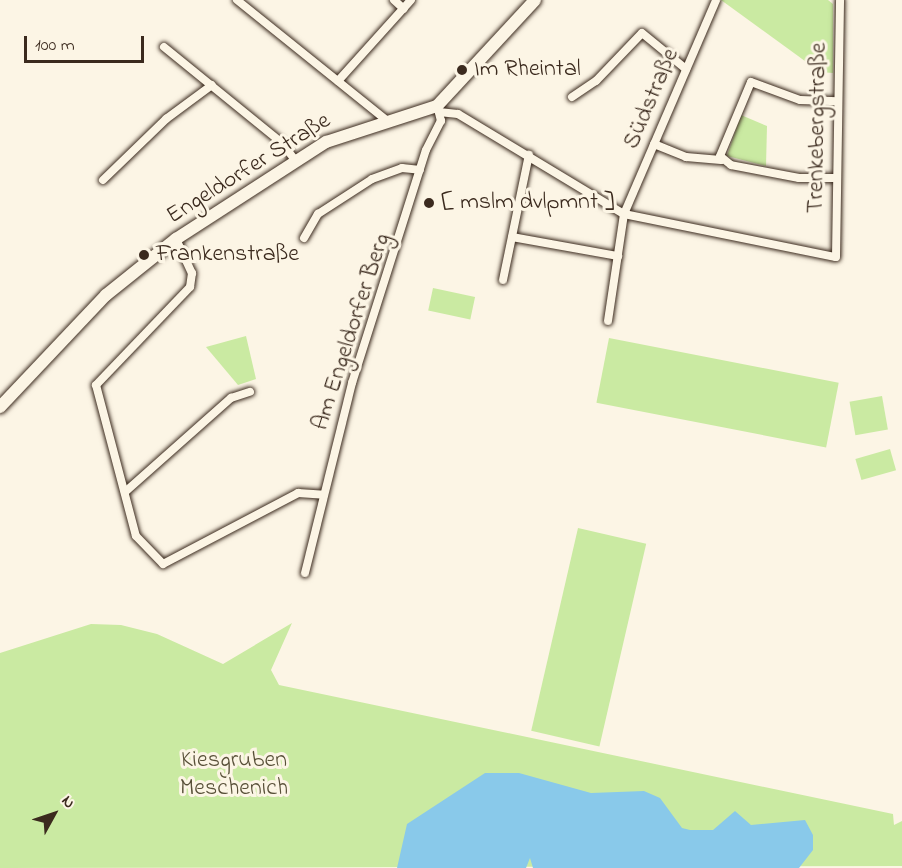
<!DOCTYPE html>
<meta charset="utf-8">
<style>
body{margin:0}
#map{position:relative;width:902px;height:868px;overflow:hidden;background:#fcf5e5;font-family:"Indie Flower",sans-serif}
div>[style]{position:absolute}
.green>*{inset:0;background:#caeaa2;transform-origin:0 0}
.water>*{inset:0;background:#89c9ea}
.roads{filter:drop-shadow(0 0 2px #3b2a1e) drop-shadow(0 0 2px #3b2a1e)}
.street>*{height:8px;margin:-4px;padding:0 4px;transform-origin:4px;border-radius:4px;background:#fcf5e5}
.secondary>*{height:12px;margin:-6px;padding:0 6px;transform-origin:6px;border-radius:6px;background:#fcf5e5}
.dots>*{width:16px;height:16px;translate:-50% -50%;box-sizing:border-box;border:3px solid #fcf5e5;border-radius:50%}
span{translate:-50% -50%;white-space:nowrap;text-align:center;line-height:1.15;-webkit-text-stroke:6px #fcf5e5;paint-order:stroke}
.poi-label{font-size:24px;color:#3b2a1e}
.left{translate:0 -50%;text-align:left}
.street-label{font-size:24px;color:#3b2a1e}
.park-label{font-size:24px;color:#585038}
.north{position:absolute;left:24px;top:784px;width:60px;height:60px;-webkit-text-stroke:4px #fcf5e5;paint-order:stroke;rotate:50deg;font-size:16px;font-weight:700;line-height:24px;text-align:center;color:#3b2a1e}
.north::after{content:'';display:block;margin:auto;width:21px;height:27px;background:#3b2a1e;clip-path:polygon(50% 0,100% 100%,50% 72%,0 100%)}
.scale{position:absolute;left:24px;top:36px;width:120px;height:27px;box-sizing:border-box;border:3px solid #3b2a1e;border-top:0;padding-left:8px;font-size:18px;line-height:21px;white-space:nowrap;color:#3b2a1e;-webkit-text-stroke:4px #fcf5e5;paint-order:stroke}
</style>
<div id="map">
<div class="green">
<div style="clip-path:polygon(721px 0,828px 0,833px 4px,833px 73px,820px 72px)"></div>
<div style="clip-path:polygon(741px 115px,767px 126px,766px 166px,727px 156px)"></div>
<div style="left:433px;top:288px;width:43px;height:23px;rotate:12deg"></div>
<div style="clip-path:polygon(246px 336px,256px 379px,238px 385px,206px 347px)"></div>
<div style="left:609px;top:338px;width:234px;height:66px;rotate:11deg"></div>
<div style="left:882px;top:396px;width:34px;height:33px;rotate:80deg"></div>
<div style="left:890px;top:449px;width:22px;height:36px;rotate:74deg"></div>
<div style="left:578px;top:528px;width:70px;height:208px;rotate:13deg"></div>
<div style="clip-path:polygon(292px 623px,271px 670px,279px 685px,893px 814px,894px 825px,902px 821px,902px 866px,0 868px,0 653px,91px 624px,121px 625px,157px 634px,223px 664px)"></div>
</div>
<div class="water">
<div style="clip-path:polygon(485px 773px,519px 773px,591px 793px,644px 791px,660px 798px,682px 828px,690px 830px,713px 830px,735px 811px,751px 825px,805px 820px,813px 835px,813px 850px,799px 868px,533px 868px,530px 858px,526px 868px,397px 868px,407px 824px)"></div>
</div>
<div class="roads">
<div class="street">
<div style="left:237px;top:0;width:190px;rotate:38.8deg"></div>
<div style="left:394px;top:0;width:13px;rotate:42deg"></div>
<div style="left:164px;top:47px;width:151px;rotate:39.1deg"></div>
<div style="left:281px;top:142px;width:23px;rotate:52deg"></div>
<div style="left:338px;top:81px;width:109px;rotate:-48deg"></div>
<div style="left:572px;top:97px;width:29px;rotate:-34deg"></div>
<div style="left:596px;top:81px;width:66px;rotate:-46.2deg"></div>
<div style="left:642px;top:33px;width:57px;rotate:39.3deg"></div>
<div style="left:439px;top:112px;width:19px;rotate:6deg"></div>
<div style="left:458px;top:114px;width:194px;rotate:31.1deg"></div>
<div style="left:624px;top:214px;width:216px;rotate:11.5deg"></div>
<div style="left:836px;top:257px;width:257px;rotate:-89.1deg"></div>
<div style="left:654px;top:144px;width:35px;rotate:22deg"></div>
<div style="left:686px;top:157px;width:35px;rotate:5deg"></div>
<div style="left:836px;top:178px;width:37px;rotate:180deg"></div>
<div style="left:799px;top:178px;width:69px;rotate:-169.2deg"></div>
<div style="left:731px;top:165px;width:14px;rotate:-141deg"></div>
<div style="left:720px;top:156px;width:80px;rotate:-67.3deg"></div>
<div style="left:751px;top:82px;width:52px;rotate:20.2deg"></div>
<div style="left:800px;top:100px;width:38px;rotate:2deg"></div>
<div style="left:103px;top:180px;width:88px;rotate:-44.1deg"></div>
<div style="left:166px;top:119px;width:57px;rotate:-36.5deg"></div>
<div style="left:512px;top:237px;width:108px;rotate:10.2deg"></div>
<div style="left:304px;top:238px;width:28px;rotate:-60deg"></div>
<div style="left:318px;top:214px;width:64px;rotate:-32.9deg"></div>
<div style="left:372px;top:179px;width:32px;rotate:-20deg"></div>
<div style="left:402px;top:168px;width:18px;rotate:6deg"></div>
<div style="left:176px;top:239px;width:38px;rotate:65deg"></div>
<div style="left:192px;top:273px;width:14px;rotate:98deg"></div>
<div style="left:190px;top:287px;width:136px;rotate:133.8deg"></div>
<div style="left:96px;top:385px;width:156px;rotate:75.2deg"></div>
<div style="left:136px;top:536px;width:39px;rotate:46deg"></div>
<div style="left:163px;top:564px;width:153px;rotate:-27.7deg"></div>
<div style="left:298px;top:493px;width:26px;rotate:4deg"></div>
<div style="left:503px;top:280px;width:128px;rotate:-78.3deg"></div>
<div style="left:608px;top:321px;width:108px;rotate:-81.5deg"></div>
<div style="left:624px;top:214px;width:233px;rotate:-66.7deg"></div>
<div style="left:125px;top:492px;width:142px;rotate:-41.6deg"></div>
<div style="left:231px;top:398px;width:20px;rotate:-18deg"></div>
<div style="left:305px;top:573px;width:196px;rotate:-76.1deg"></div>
<div style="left:352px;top:383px;width:244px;rotate:-72.4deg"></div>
<div style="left:426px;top:150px;width:33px;rotate:-63deg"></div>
<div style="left:441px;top:121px;width:12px;rotate:-104deg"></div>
</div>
<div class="secondary">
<div style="left:0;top:407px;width:154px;rotate:-46.6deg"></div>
<div style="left:106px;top:295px;width:90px;rotate:-38.7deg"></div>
<div style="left:176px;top:239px;width:179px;rotate:-32.9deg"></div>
<div style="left:326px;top:142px;width:117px;rotate:-18deg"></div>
<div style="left:437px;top:106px;width:144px;rotate:-47.2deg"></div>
</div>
</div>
<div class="dots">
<div style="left:462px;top:70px;background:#3b2a1e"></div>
<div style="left:429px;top:203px;background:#3b2a1e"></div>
<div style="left:144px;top:255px;background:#3b2a1e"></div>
</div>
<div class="poi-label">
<span class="left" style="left:474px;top:70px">Im Rheintal</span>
<span class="left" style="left:441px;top:203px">[ mslm dvlpmnt ]</span>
<span class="left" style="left:156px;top:255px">Frankenstraße</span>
</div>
<div class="street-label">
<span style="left:652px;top:99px;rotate:-67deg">Südstraße</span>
<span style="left:818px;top:128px;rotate:-89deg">Trenkebergstraße</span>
<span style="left:249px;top:169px;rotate:-32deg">Engeldorfer Straße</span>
<span style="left:352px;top:332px;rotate:-72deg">Am Engeldorfer Berg</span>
</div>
<div class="park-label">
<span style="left:234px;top:775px">Kiesgruben<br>Meschenich</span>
</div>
<div class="north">N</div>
<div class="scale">100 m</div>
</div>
